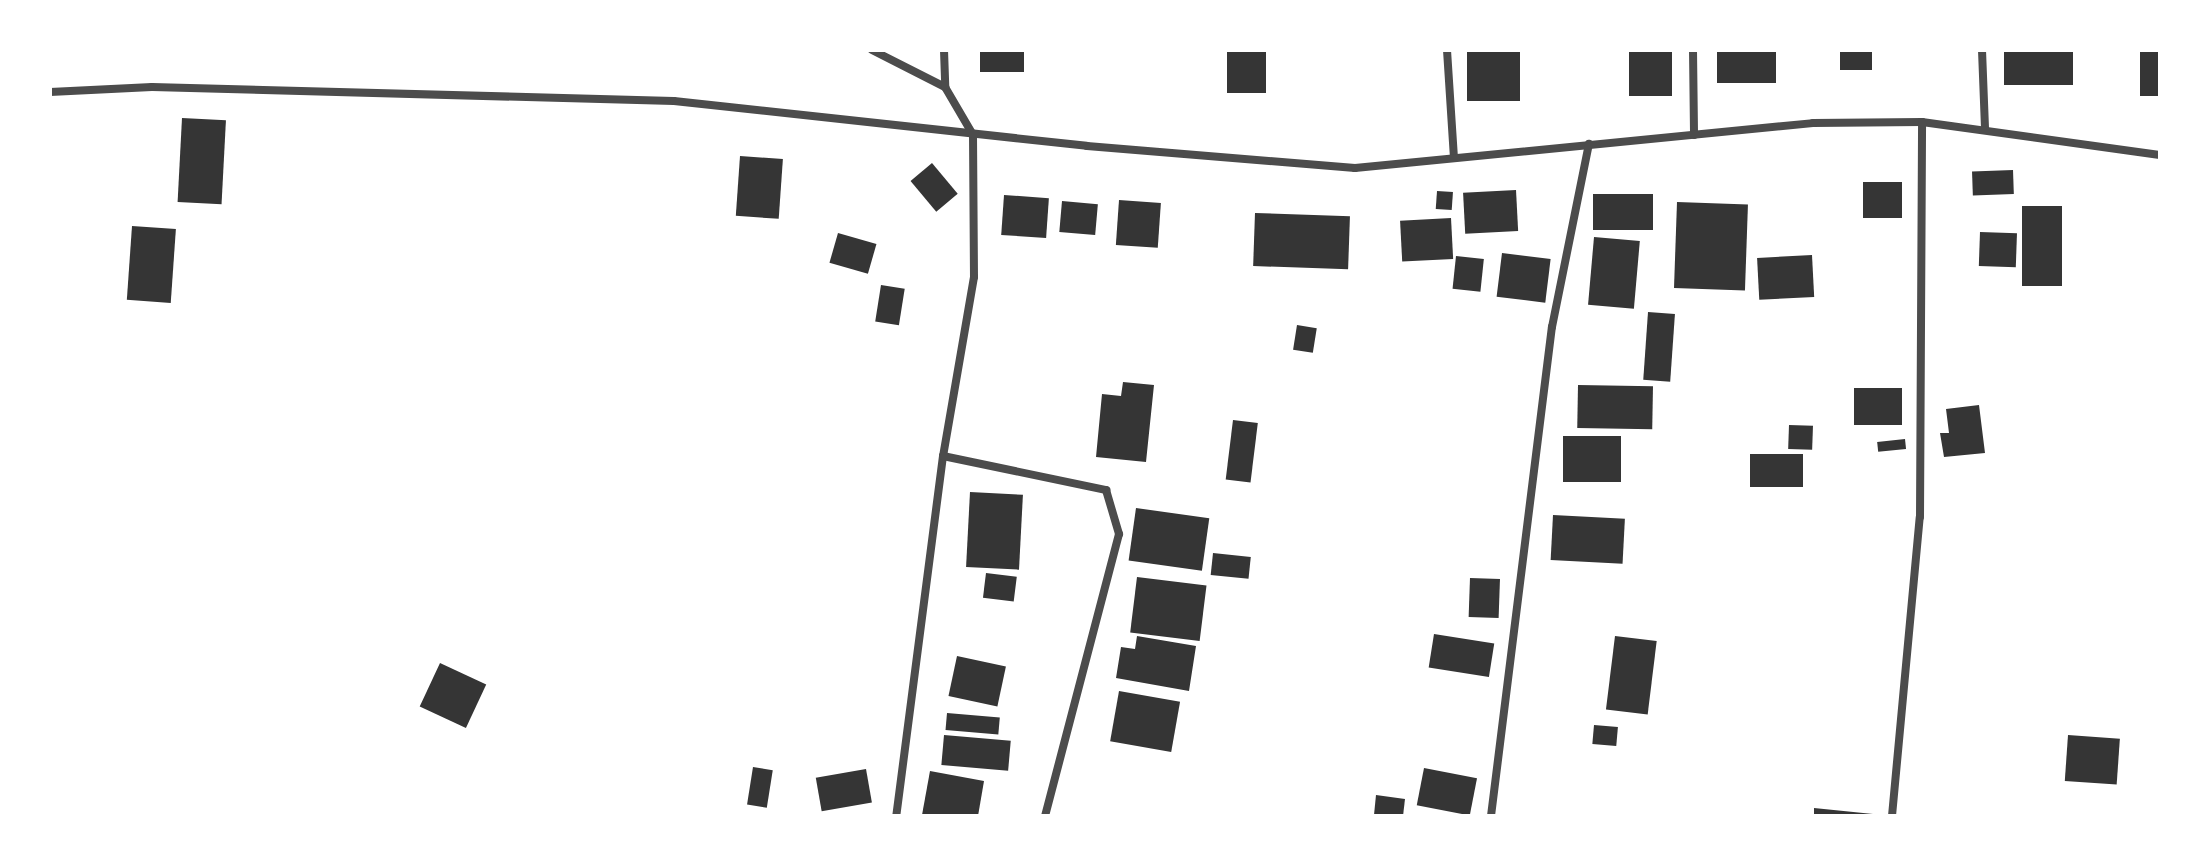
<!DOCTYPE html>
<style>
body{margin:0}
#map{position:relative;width:2210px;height:866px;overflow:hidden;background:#fff;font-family:Mulish,sans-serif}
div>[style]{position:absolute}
.building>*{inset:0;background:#353535;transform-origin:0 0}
.minor>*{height:8px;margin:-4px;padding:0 4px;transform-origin:4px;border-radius:4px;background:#4c4c4c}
span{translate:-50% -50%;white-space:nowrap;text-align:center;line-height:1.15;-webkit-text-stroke:8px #fff;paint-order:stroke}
.frame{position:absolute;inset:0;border:52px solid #fff;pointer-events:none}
</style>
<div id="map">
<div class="building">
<div style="left:980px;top:50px;width:44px;height:22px"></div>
<div style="left:1227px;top:50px;width:39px;height:43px"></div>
<div style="left:1467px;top:50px;width:53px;height:51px"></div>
<div style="left:1629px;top:50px;width:43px;height:46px"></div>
<div style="left:1717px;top:50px;width:59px;height:33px"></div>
<div style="left:1840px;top:50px;width:32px;height:20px"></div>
<div style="left:2004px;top:50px;width:69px;height:35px"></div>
<div style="left:2140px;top:50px;width:20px;height:46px"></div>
<div style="left:182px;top:118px;width:44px;height:84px;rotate:3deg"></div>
<div style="left:740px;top:156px;width:43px;height:60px;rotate:4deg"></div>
<div style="left:932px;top:163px;width:40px;height:28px;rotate:50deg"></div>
<div style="left:2013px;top:170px;width:24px;height:41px;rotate:88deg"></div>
<div style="left:1863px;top:182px;width:39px;height:36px"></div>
<div style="left:1516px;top:190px;width:41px;height:53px;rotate:87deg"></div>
<div style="left:1437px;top:191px;width:16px;height:18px;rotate:4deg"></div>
<div style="left:1653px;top:194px;width:36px;height:60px;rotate:90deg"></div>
<div style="left:1004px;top:195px;width:45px;height:40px;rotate:4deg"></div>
<div style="left:1119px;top:200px;width:42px;height:45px;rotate:4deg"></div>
<div style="left:1062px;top:201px;width:36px;height:31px;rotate:5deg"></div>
<div style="left:1677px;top:202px;width:71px;height:86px;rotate:2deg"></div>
<div style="left:2022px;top:206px;width:40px;height:80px"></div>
<div style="left:1255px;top:213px;width:95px;height:53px;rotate:2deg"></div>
<div style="left:1451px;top:218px;width:41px;height:51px;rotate:87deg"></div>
<div style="left:132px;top:226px;width:44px;height:74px;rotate:4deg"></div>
<div style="left:1980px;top:232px;width:37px;height:34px;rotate:2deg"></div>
<div style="left:838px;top:233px;width:40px;height:31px;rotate:16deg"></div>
<div style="left:1594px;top:237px;width:46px;height:68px;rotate:5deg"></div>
<div style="left:1502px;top:253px;width:49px;height:44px;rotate:7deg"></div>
<div style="left:1812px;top:255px;width:42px;height:55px;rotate:87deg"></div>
<div style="left:1456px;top:256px;width:28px;height:33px;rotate:6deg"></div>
<div style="left:881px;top:285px;width:24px;height:37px;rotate:9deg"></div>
<div style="left:1648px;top:312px;width:27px;height:68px;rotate:4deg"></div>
<div style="left:1297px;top:325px;width:20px;height:25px;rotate:9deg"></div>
<div style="clip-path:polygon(1123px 382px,1154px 385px,1146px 462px,1096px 457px,1102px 394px,1121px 396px)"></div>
<div style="left:1578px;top:385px;width:75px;height:43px;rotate:1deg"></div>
<div style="left:1854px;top:388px;width:48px;height:37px"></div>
<div style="clip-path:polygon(1979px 405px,1985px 453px,1944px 457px,1940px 433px,1949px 433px,1946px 409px)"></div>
<div style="left:1233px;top:420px;width:25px;height:60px;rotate:7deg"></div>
<div style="left:1789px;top:425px;width:24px;height:24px;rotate:2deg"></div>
<div style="left:1563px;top:436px;width:58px;height:46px"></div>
<div style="left:1905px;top:439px;width:10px;height:28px;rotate:84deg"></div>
<div style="left:1803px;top:454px;width:33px;height:53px;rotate:90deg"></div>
<div style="left:970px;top:492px;width:53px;height:75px;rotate:3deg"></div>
<div style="left:1136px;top:508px;width:74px;height:53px;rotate:8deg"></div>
<div style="left:1553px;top:515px;width:72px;height:45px;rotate:3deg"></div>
<div style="left:1213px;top:553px;width:38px;height:22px;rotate:6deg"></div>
<div style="left:986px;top:573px;width:31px;height:25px;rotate:7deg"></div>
<div style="left:1137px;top:577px;width:70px;height:56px;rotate:7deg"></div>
<div style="left:1470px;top:578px;width:30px;height:39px;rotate:2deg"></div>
<div style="left:1434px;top:634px;width:61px;height:34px;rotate:9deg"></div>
<div style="clip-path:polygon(1137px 636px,1196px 646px,1189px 691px,1116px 678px,1121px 647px,1135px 649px)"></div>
<div style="left:1615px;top:636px;width:42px;height:74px;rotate:7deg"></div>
<div style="left:957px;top:656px;width:50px;height:41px;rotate:12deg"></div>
<div style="left:440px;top:663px;width:51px;height:48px;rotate:25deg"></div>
<div style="left:1119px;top:691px;width:62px;height:51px;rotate:10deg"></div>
<div style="left:947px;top:713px;width:53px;height:17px;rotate:5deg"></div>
<div style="left:1594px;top:725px;width:24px;height:19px;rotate:5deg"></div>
<div style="left:944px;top:735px;width:67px;height:30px;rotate:5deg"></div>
<div style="left:2068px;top:735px;width:52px;height:46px;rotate:4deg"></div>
<div style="left:753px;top:767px;width:20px;height:38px;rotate:9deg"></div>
<div style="left:1424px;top:768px;width:54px;height:38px;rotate:11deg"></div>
<div style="left:866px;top:769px;width:34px;height:51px;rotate:80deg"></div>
<div style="clip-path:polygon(930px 771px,984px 781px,978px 816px,922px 815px)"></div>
<div style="clip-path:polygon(1376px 795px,1405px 799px,1403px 816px,1374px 815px)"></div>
<div style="clip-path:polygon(1814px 808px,1873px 814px,1873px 816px,1814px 816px)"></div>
</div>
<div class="minor">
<div style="left:872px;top:50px;width:82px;rotate:26.9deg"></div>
<div style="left:945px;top:87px;width:56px;rotate:59.7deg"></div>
<div style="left:973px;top:135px;width:142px;rotate:89.6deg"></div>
<div style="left:974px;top:277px;width:182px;rotate:99.8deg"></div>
<div style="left:943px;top:456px;width:363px;rotate:97.4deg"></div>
<div style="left:944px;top:50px;width:37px;rotate:88deg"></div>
<div style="left:1447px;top:50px;width:108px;rotate:86.3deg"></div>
<div style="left:1693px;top:50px;width:85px;rotate:89.3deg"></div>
<div style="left:1982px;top:50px;width:79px;rotate:87.8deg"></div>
<div style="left:50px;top:92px;width:102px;rotate:-2.8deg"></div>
<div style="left:152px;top:87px;width:522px;rotate:1.54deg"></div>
<div style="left:674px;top:101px;width:415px;rotate:6.2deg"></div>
<div style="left:1087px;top:146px;width:269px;rotate:4.7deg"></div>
<div style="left:1355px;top:168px;width:460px;rotate:-5.6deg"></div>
<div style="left:1813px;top:123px;width:109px;rotate:-0.5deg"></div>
<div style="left:1922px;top:122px;width:240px;rotate:7.9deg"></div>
<div style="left:943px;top:456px;width:167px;rotate:11.8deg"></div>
<div style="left:1106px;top:490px;width:46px;rotate:73.5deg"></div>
<div style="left:1119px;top:534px;width:292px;rotate:104.7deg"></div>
<div style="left:1491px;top:816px;width:493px;rotate:-82.9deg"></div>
<div style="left:1552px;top:327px;width:187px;rotate:-78.6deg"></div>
<div style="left:1892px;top:816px;width:300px;rotate:-84.7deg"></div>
<div style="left:1920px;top:517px;width:395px;rotate:-89.7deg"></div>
</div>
<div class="frame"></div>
</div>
